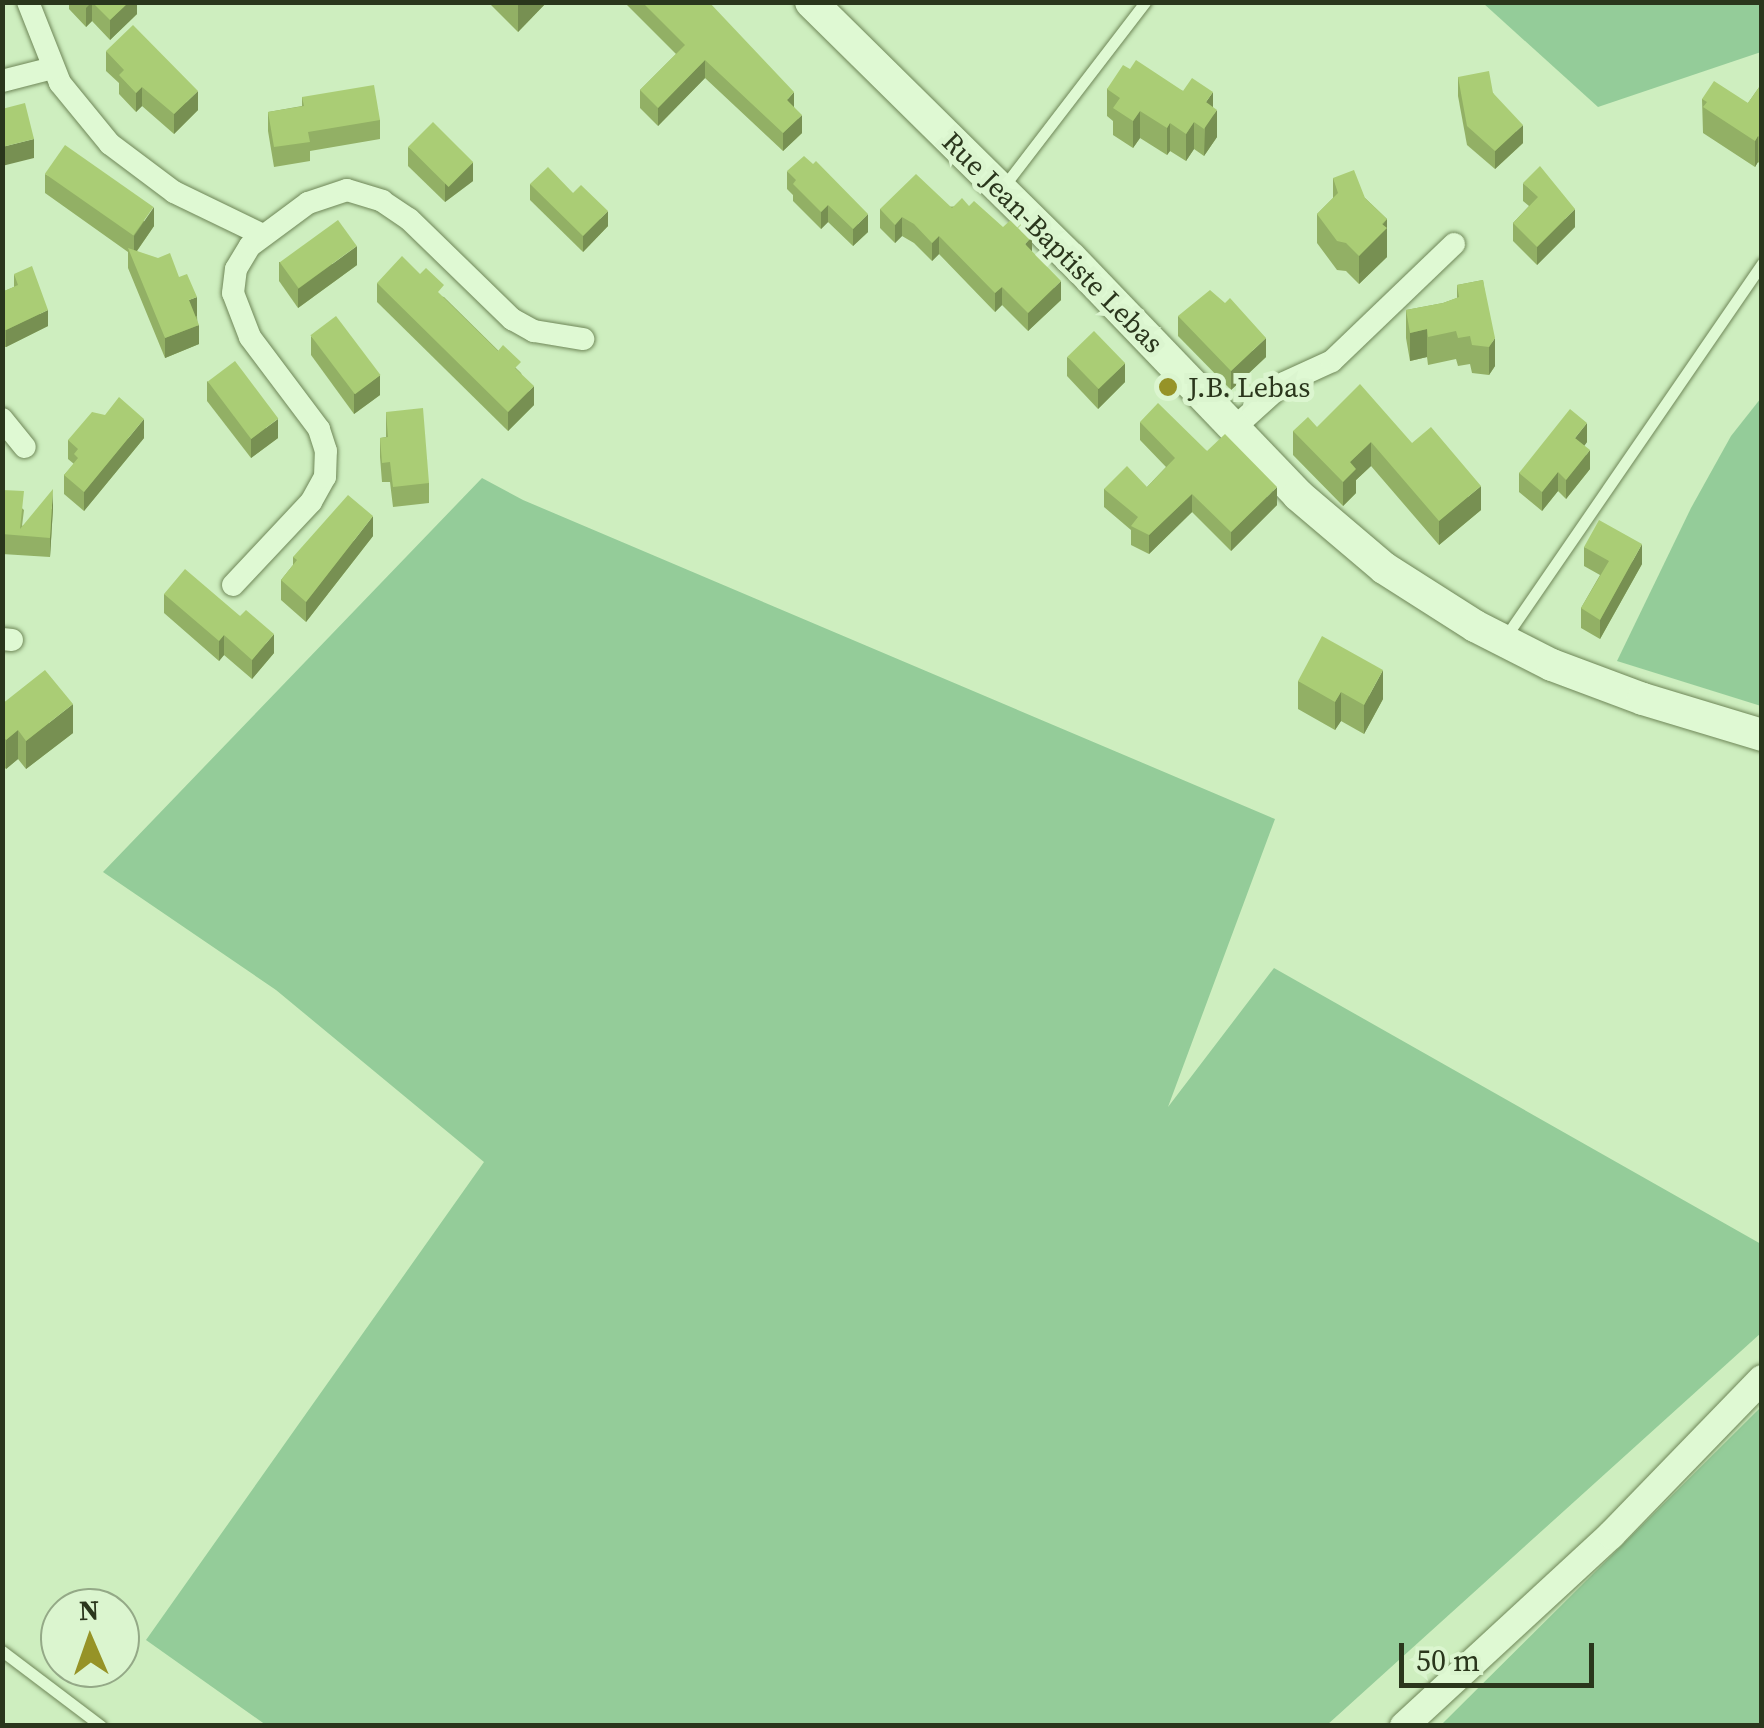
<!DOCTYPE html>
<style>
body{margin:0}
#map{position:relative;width:1764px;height:1728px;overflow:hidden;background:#ceeebf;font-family:"Source Serif 4",serif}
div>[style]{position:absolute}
.green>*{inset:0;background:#94cc99}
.roads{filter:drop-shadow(0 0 2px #6f8758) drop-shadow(0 0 2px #6f8758)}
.service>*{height:11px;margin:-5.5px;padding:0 5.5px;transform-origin:5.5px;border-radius:5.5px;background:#dff9d3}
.minor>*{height:22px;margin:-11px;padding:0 11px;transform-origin:11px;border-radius:11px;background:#dff9d3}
.tertiary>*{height:28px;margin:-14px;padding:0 14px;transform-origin:14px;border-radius:14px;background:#dff9d3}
.secondary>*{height:32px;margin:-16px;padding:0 16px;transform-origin:16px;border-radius:16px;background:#dff9d3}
.wall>*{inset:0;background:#92b065}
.shaded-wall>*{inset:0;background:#779052}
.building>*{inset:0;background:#aacd75;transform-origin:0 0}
.dots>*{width:28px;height:28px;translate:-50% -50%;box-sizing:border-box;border:5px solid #dbf5cf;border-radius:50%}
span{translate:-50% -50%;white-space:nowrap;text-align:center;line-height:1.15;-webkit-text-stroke:10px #dbf5cf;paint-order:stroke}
.street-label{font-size:28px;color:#2a361c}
.poi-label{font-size:28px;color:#2a361c}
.left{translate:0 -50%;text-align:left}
.frame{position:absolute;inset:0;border:5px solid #2a361c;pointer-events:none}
.north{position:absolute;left:40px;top:1588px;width:100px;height:100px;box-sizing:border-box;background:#dbf5cf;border:2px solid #94a987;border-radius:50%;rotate:358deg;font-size:28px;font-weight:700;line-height:40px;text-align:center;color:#2a361c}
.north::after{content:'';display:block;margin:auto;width:35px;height:45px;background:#969327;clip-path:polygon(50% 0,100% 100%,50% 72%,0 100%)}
.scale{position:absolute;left:1399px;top:1643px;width:195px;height:45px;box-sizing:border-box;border:5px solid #2a361c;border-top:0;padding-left:12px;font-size:30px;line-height:35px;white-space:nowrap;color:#2a361c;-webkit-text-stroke:8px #dbf5cf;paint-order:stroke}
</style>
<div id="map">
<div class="green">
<div style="clip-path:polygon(1483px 3px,1761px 3px,1761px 52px,1598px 107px)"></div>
<div style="clip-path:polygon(1761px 398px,1761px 706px,1617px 661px,1691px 508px,1731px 436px)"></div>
<div style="clip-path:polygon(482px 478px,523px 500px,1275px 819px,1168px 1107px,1274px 968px,1761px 1244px,1761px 1333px,1327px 1725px,266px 1725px,146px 1640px,484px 1162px,276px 990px,103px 872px)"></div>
<div style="clip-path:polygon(1761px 1407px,1761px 1725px,1441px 1725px)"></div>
</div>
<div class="roads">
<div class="service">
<div style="left:1004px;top:186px;width:232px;rotate:-52.5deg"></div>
<div style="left:1504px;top:639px;width:456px;rotate:-55.5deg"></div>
<div style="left:2px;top:1651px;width:124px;rotate:37.1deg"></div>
</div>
<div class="minor">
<div style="left:28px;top:2px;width:87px;rotate:68.4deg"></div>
<div style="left:60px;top:83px;width:79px;rotate:50.7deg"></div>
<div style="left:110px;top:144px;width:80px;rotate:36.9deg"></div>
<div style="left:174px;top:192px;width:99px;rotate:25.8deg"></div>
<div style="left:2px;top:81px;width:53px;rotate:-14.3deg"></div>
<div style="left:2px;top:419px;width:36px;rotate:51deg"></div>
<div style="left:1234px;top:428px;width:67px;rotate:-42deg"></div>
<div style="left:1284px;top:383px;width:53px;rotate:-24.6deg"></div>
<div style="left:1332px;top:361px;width:169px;rotate:-43.8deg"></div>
<div style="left:233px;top:585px;width:114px;rotate:-46.8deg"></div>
<div style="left:311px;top:502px;width:29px;rotate:-61deg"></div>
<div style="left:325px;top:477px;width:26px;rotate:-88deg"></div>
<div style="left:326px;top:451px;width:23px;rotate:-108deg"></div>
<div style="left:319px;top:429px;width:115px;rotate:-126.9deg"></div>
<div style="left:250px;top:337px;width:47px;rotate:-111.1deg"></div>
<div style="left:233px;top:293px;width:24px;rotate:-83deg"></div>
<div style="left:236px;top:269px;width:27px;rotate:-59deg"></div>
<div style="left:250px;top:246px;width:72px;rotate:-36.6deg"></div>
<div style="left:308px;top:203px;width:41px;rotate:-18.4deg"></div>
<div style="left:347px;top:190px;width:37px;rotate:17deg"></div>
<div style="left:382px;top:201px;width:32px;rotate:34deg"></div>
<div style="left:409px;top:219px;width:144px;rotate:44.2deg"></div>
<div style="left:512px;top:319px;width:25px;rotate:29deg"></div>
<div style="left:534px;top:331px;width:50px;rotate:9.3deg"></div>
<div style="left:2px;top:639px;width:10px;rotate:6deg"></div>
</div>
<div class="tertiary">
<div style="left:1404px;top:1726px;width:282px;rotate:-42.7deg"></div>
<div style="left:1611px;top:1535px;width:217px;rotate:-45.9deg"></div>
</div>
<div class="secondary">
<div style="left:811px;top:2px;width:365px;rotate:44.6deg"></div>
<div style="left:1071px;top:258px;width:328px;rotate:46.2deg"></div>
<div style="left:1298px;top:495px;width:113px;rotate:40.3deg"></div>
<div style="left:1384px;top:568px;width:108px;rotate:32.5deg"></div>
<div style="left:1475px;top:626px;width:86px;rotate:26.9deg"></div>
<div style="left:1552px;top:665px;width:97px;rotate:20.5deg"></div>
<div style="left:1643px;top:699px;width:124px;rotate:16.8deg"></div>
</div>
</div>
<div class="wall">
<div style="clip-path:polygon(69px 2px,137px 2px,137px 14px,110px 40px,92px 21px,86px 27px,69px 9px)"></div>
<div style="clip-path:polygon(488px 2px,547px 2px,518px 32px)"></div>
<div style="clip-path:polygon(624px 2px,709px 2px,794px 107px,802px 133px,783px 151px,705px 78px,658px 126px,640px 108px,640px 90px,676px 54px)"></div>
<div style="clip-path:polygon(106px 51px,198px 110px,174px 134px,142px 106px,136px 112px,119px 94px,119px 83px,106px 71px)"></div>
<div style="clip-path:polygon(1130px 69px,1183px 91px,1213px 107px,1217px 137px,1204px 156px,1194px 149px,1186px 161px,1170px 151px,1167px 155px,1140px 138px,1133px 148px,1113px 135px,1113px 121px,1107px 116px,1107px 89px)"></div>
<div style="clip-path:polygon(1458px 77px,1493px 93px,1523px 143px,1495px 169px,1467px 145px,1458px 96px)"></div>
<div style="clip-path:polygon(1762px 83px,1762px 165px,1758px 162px,1755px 167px,1703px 133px,1702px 99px,1748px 103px)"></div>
<div style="clip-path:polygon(302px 97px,380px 120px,380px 139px,310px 151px,310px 161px,274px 167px,268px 131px,268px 112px,302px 106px)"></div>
<div style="clip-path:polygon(408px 147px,473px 181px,445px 202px,408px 166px)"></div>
<div style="clip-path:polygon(787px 171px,868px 232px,853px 246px,828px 222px,821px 229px,793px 201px,793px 195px,787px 189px)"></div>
<div style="clip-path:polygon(45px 174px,154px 226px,137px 251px,197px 316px,199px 344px,165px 358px,128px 268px,128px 252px,45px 193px)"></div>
<div style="clip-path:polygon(1333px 178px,1365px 198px,1387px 219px,1387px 257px,1359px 284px,1346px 271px,1337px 270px,1317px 243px,1317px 214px,1333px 198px)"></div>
<div style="clip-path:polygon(1523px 183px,1575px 227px,1537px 265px,1513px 241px,1513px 223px,1529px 206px,1523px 201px)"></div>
<div style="clip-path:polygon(530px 184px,573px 193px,608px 226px,583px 252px,530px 200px)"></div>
<div style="clip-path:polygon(969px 206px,1032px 252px,1061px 300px,1028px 331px,1002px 305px,995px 312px,939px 254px,932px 261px,914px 243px,902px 236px,895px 243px,880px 228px,880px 209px)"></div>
<div style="clip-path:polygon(279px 262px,357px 265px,298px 308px,279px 281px)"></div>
<div style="clip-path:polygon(14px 274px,48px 326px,6px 347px,2px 347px,2px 292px,14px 287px)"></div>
<div style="clip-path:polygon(1483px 280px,1495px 366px,1489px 375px,1472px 373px,1470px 364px,1458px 366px,1456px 359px,1428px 365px,1427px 357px,1410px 361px,1406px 338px,1406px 310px,1443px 303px,1457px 298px,1457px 285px)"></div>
<div style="clip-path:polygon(377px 283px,444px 297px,521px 373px,534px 405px,508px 431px,377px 302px)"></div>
<div style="clip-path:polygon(1178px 316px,1266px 357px,1231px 390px,1178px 336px)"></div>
<div style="clip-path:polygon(311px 336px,380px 395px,354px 414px,311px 355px)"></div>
<div style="clip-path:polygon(1067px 357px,1125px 382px,1098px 409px,1067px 376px)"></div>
<div style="clip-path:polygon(207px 381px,278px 438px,251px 458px,207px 401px)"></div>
<div style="clip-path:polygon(386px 412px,429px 483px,429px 503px,393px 507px,390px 482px,382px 482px,380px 457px,380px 438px,386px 437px)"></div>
<div style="clip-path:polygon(1140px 422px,1207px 451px,1277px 505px,1231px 551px,1192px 512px,1149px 554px,1131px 545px,1131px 530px,1104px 507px,1104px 489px,1147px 487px,1166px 467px,1140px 440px)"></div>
<div style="clip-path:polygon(1317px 427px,1412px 443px,1481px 510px,1439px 545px,1371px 466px,1356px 480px,1356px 493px,1343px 506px,1293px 455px,1293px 431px)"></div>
<div style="clip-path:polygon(144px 438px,84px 511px,64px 494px,64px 475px,74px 464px,68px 459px,68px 440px)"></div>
<div style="clip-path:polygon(1587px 442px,1584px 446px,1590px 469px,1566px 499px,1558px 491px,1542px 511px,1519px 492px,1519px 473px)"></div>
<div style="clip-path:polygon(2px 490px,24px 510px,22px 526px,53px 508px,50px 557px,2px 554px)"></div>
<div style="clip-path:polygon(373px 536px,306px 622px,281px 600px,281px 580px,293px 565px,293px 557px)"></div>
<div style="clip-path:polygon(1584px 547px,1642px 564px,1600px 639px,1581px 628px,1581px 608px,1600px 575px,1584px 566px)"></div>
<div style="clip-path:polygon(164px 594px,240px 616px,274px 653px,252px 679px,224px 655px,219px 661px,164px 613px)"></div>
<div style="clip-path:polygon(1298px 681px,1383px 699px,1364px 734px,1341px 721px,1335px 730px,1298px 709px)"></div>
<div style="clip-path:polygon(2px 704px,73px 733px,26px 769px,18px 759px,6px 769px,2px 765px)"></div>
</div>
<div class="shaded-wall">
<div style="clip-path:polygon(92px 2px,92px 21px,86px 27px,86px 8px)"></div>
<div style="clip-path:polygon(129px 2px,137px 2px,137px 14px,110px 40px,110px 20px)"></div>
<div style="clip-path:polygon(518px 2px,547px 2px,518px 32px)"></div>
<div style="clip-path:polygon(5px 11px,5px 30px,2px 32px,2px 13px)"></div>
<div style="clip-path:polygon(705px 60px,705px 78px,658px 126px,658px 108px)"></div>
<div style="clip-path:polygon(142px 87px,142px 106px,136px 112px,136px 93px)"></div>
<div style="clip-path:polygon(198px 91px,198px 110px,174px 134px,174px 114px)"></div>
<div style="clip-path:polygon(794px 92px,794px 110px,787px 100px)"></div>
<div style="clip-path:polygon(1213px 92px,1213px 115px,1217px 110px,1217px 137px,1204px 156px,1206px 102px)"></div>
<div style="clip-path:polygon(1140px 111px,1140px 138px,1133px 148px,1133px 121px)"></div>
<div style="clip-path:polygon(802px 115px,802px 133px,783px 151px,783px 133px)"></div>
<div style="clip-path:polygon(1194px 122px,1194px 149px,1186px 161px,1186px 134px)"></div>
<div style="clip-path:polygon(1170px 123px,1170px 151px,1167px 155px,1167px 128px)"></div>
<div style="clip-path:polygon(1523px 125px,1523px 143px,1495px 169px,1495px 151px)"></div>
<div style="clip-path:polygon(1758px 136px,1758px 162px,1755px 167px,1755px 141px)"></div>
<div style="clip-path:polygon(34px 139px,34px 158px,2px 166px,2px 147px)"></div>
<div style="clip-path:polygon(473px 162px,473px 181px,445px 202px,445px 183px)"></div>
<div style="clip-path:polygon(828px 205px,828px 222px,821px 229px,821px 212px)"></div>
<div style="clip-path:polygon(154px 207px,154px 226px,134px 255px,134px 236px)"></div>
<div style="clip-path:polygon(1575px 209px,1575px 227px,1537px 265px,1537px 247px)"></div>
<div style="clip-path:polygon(608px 211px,608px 226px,583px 252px,583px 236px)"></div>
<div style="clip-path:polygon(868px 214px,868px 232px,853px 246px,853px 229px)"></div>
<div style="clip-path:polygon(902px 217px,902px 236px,895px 243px,895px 225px)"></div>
<div style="clip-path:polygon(1387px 219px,1387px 257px,1359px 284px,1359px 256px)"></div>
<div style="clip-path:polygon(939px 236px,939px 254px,932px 261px,932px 243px)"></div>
<div style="clip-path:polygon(1032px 237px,1032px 255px,1025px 244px)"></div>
<div style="clip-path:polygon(357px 246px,357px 265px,298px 308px,298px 289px)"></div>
<div style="clip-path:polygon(1061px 281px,1061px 300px,1028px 331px,1028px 313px)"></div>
<div style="clip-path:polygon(1002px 287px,1002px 305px,995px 312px,995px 293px)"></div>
<div style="clip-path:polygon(197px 297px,197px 316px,189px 320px,189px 300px)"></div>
<div style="clip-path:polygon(48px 310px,48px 326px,6px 347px,6px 330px)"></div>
<div style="clip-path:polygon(199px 325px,199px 344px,165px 358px,165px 338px)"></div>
<div style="clip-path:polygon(1427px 329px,1427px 357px,1410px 361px,1410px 333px)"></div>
<div style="clip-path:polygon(1266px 338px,1266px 357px,1231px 390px,1231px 371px)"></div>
<div style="clip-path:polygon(1495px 338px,1495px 366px,1489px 375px,1489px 347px)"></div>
<div style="clip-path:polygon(1125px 363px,1125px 382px,1098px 409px,1098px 389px)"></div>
<div style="clip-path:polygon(380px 375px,380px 395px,354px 414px,354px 394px)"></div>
<div style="clip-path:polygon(534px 386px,534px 405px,508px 431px,508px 412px)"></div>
<div style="clip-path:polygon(144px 419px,144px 438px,84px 511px,84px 492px)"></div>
<div style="clip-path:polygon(278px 419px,278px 438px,251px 458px,251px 439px)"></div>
<div style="clip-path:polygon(1587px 423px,1587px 442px,1575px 458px,1575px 438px)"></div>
<div style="clip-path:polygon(1371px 442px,1371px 466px,1356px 480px,1356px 493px,1343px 506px,1343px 482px,1350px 462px)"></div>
<div style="clip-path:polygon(1590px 450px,1590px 469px,1566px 499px,1566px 480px)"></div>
<div style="clip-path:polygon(1558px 472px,1558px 491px,1542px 511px,1542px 492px)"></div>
<div style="clip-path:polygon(1481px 486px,1481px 510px,1439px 545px,1439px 521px)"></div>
<div style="clip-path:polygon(1277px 487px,1277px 505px,1231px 551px,1231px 532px)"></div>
<div style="clip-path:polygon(53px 489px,53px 508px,50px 557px,50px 538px)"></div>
<div style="clip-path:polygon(1192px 494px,1192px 512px,1149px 554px,1149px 535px)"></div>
<div style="clip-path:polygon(373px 516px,373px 536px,306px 622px,306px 602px)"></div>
<div style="clip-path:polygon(1642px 544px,1642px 564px,1600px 639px,1600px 620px)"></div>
<div style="clip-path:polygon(274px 634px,274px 653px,252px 679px,252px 660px)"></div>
<div style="clip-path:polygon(224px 635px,224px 655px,219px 661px,219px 641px)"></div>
<div style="clip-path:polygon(1383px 670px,1383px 699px,1364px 734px,1364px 705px)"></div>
<div style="clip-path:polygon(1341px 692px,1341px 721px,1335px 730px,1335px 702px)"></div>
<div style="clip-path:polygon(73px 704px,73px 733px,26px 769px,26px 741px)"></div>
<div style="clip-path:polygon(18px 730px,18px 759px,6px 769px,6px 740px)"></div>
</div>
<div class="building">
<div style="clip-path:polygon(92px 2px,129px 2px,110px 20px)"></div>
<div style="clip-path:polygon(642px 2px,709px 2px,794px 92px,787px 100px,802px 115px,783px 133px,705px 60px,658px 108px,640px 90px,685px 45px)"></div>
<div style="clip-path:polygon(133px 25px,198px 91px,174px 114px,142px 87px,136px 93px,119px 75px,124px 70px,106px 51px)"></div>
<div style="clip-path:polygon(1136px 60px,1183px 91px,1192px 78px,1213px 92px,1206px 102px,1217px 110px,1204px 129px,1194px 122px,1186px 134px,1170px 123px,1167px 128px,1140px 111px,1133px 121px,1113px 108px,1120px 98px,1107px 89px,1123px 65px,1130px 69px)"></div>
<div style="clip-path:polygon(1489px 71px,1493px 93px,1523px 125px,1495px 151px,1467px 126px,1458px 77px)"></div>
<div style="clip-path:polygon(1714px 81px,1748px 103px,1762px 83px,1762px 139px,1758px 136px,1755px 141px,1703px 107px,1707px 102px,1702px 99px)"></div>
<div style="clip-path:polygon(374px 85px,380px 120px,308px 132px,310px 142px,274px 147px,268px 112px,304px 106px,302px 97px)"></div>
<div style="clip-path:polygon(25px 103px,34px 139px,2px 147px,2px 109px)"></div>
<div style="left:433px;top:122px;width:57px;height:35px;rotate:45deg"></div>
<div style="left:65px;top:145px;width:108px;height:35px;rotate:35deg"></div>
<div style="clip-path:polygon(804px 156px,813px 164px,816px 161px,868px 214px,853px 229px,828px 205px,821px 212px,793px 184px,796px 180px,787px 171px)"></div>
<div style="clip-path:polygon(1540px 166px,1575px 209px,1537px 247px,1513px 223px,1538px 197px,1523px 183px)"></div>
<div style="clip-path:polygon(548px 167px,573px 193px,581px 185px,608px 211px,583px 236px,530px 184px)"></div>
<div style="clip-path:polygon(1354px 170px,1365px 198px,1387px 219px,1382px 224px,1387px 228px,1359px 256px,1346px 243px,1337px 241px,1317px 214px,1338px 193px,1333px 178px)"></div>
<div style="clip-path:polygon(916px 174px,952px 208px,962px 198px,969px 206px,974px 201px,1003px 227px,1014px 217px,1032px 237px,1025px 244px,1061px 281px,1028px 313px,1002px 287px,995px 293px,939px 236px,932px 243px,914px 224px,902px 217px,895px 225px,880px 209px)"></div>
<div style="left:338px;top:220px;width:32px;height:72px;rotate:54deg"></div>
<div style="clip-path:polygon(128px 248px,158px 258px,170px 253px,179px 277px,187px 274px,197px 297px,189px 300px,199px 325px,165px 338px)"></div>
<div style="clip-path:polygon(402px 256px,420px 274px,426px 268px,444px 285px,438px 292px,498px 351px,503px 345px,521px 362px,515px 368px,534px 386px,508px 412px,377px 283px)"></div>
<div style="clip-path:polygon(32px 266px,48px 310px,6px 330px,2px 330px,2px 292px,18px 285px,14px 274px)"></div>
<div style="clip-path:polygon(1483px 280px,1495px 338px,1489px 347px,1472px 345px,1470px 336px,1458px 338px,1456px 331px,1428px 337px,1427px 329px,1410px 333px,1406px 310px,1443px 303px,1459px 297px,1457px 285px)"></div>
<div style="clip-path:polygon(1210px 290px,1225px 303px,1230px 298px,1266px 338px,1231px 371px,1178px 316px)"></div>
<div style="left:336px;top:316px;width:74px;height:32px;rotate:53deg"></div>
<div style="left:1094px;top:331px;width:45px;height:37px;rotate:46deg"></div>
<div style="left:235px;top:361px;width:72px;height:34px;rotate:53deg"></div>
<div style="clip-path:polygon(1360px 384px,1412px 443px,1431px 427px,1481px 486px,1439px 521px,1371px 442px,1350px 462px,1356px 469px,1343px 482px,1293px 431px,1308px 417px,1317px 427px)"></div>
<div style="clip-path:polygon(119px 397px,144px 419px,84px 492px,64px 475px,78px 458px,74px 454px,78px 449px,68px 440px,92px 412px,105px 415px)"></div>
<div style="clip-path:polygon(1158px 403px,1207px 451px,1225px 434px,1277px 487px,1231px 532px,1192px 494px,1149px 535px,1131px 526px,1138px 517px,1104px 489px,1127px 466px,1147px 487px,1175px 458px,1140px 422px)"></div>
<div style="clip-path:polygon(423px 408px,429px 483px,393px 487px,390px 462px,382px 463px,380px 438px,388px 437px,386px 412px)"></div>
<div style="clip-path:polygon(1570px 409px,1587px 423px,1575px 438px,1590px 450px,1566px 480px,1558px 472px,1542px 492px,1519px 473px)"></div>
<div style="clip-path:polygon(53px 489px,50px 538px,2px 534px,2px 490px,24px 491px,20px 529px)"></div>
<div style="clip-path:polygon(348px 495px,373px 516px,306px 602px,281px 580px,297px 560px,293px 557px)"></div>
<div style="clip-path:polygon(1599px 520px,1642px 544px,1600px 620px,1581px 608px,1609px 561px,1584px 547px)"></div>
<div style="clip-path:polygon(185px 569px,240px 616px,246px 610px,274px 634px,252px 660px,224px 635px,219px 641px,164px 594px)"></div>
<div style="clip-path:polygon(1322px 636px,1383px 670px,1364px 705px,1341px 692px,1335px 702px,1298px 681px)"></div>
<div style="clip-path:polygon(45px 670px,73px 704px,26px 741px,18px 730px,6px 740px,2px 736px,2px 704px)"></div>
</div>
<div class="dots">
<div style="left:1168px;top:387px;background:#969327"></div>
</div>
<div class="street-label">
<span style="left:1053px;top:242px;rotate:45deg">Rue Jean-Baptiste Lebas</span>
</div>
<div class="poi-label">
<span class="left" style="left:1188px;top:387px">J.B. Lebas</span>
</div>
<div class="frame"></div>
<div class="north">N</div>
<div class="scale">50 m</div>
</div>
